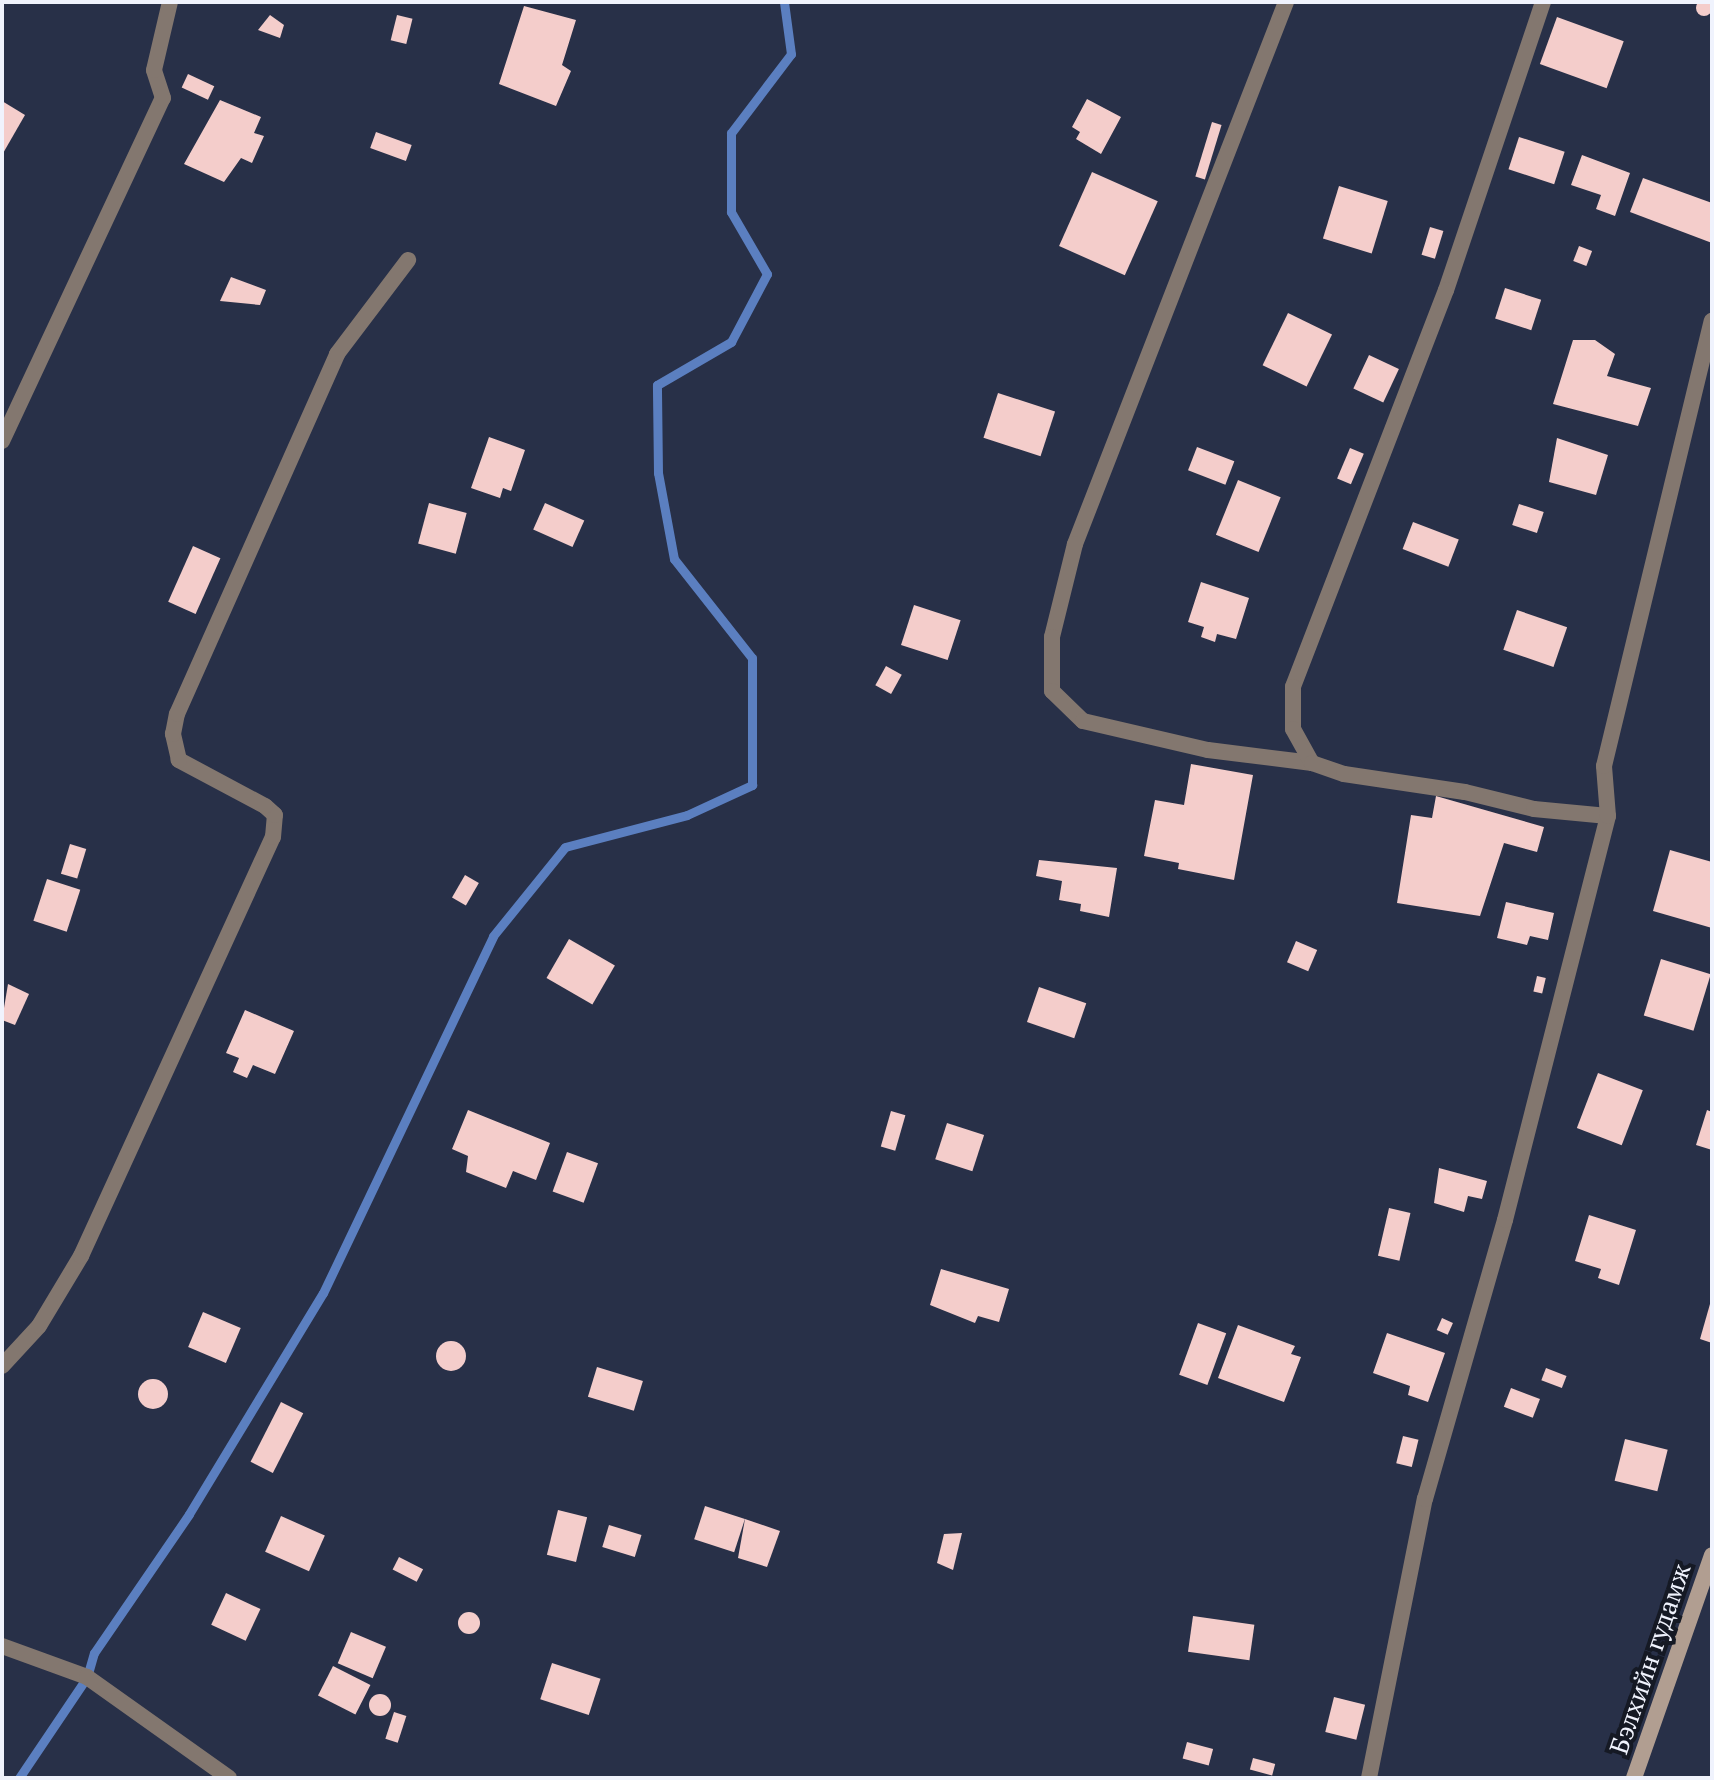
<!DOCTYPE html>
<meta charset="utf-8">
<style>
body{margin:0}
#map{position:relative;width:1714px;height:1780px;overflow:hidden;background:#283048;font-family:"PT Serif",serif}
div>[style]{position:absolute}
.stream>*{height:9px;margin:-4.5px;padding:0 4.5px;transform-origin:4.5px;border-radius:4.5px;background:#5b7fc0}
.building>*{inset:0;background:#f4cdcb;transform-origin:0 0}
.round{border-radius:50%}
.minor>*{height:16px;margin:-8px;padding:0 8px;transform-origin:8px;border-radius:8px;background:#83776f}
.secondary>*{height:16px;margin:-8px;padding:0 8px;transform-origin:8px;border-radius:8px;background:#b19e91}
span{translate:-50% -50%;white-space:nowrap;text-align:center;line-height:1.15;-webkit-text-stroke:8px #151924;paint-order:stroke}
.street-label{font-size:26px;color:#f0f3fd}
.frame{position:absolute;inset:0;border:4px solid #f0f3fd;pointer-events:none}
</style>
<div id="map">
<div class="stream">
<div style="left:19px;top:1778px;width:122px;rotate:-56deg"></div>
<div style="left:87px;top:1677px;width:25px;rotate:-74deg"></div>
<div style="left:94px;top:1653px;width:168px;rotate:-55.6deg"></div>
<div style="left:189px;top:1514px;width:258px;rotate:-58.8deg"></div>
<div style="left:323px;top:1293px;width:395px;rotate:-64.5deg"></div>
<div style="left:493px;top:936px;width:114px;rotate:-51deg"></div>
<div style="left:565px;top:847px;width:126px;rotate:-14.7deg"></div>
<div style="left:687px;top:815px;width:72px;rotate:-24.8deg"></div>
<div style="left:752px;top:785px;width:127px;rotate:-90deg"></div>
<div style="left:752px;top:658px;width:126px;rotate:-128.2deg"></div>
<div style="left:674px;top:559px;width:87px;rotate:-100.5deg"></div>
<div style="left:658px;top:473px;width:88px;rotate:-90.7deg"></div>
<div style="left:657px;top:385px;width:86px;rotate:-30.2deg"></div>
<div style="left:731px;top:342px;width:77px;rotate:-62.1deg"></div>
<div style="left:767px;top:274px;width:72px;rotate:-120.1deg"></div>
<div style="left:731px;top:212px;width:79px;rotate:-90deg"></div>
<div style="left:731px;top:133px;width:99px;rotate:-52.8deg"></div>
<div style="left:791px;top:54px;width:52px;rotate:-97.7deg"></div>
</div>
<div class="building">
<div class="round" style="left:1696px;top:0;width:16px;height:16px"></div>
<div style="clip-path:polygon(524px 6px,576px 20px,562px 65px,571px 71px,556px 106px,499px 84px)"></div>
<div style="clip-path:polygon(270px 15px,284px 25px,280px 38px,258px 30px)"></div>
<div style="left:397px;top:15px;width:16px;height:26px;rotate:14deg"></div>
<div style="left:1557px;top:17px;width:71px;height:50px;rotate:20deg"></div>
<div style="left:188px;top:74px;width:29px;height:15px;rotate:25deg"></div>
<div style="clip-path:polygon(1087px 99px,1121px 117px,1101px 154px,1076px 139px,1080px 132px,1072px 127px)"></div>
<div style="clip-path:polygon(220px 100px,261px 117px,254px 133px,264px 136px,252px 163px,241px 158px,224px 182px,184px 164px)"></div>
<div style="clip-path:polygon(2px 101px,25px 115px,2px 155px)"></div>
<div style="left:1212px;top:122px;width:10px;height:57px;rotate:17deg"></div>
<div style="left:376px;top:132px;width:38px;height:17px;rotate:20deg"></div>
<div style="left:1519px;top:137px;width:48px;height:34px;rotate:18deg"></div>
<div style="clip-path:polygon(1582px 155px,1630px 173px,1615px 216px,1596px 209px,1601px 195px,1571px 185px)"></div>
<div style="left:1092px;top:172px;width:72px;height:81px;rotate:24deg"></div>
<div style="clip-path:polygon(1643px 178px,1712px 203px,1712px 243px,1630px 212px)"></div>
<div style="left:1339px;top:186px;width:51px;height:55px;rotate:17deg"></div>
<div style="left:1430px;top:227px;width:14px;height:29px;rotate:17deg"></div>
<div style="left:1579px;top:246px;width:14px;height:16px;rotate:21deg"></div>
<div style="clip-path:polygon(231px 277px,266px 290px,260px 305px,220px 301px)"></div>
<div style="left:1505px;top:288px;width:38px;height:32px;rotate:18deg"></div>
<div style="left:1288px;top:313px;width:49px;height:58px;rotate:26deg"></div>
<div style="clip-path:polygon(1573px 340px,1595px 340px,1615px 354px,1607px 376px,1651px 388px,1638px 426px,1553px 404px)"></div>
<div style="left:1369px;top:355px;width:33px;height:37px;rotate:25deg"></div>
<div style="left:998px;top:393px;width:60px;height:47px;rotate:18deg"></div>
<div style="clip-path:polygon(489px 437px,525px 450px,511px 491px,503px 488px,500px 498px,471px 488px)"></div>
<div style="clip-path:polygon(1557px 438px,1608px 455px,1596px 495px,1549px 482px)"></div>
<div style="left:1197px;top:447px;width:40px;height:25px;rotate:21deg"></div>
<div style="left:1350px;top:448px;width:15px;height:33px;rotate:23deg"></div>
<div style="left:1238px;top:480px;width:46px;height:59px;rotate:22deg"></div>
<div style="left:429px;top:503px;width:39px;height:42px;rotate:15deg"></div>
<div style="left:545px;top:503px;width:43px;height:29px;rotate:24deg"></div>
<div style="left:1519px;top:504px;width:26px;height:22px;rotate:18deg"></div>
<div style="left:1413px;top:522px;width:49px;height:29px;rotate:21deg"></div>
<div style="left:193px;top:546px;width:30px;height:61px;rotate:24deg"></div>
<div style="clip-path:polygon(1201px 582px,1249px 598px,1236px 639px,1217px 634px,1215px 642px,1201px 637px,1204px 627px,1188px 622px)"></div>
<div style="left:914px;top:605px;width:49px;height:42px;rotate:18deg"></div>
<div style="left:1517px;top:610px;width:53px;height:42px;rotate:19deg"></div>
<div style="left:886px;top:666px;width:18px;height:22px;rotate:29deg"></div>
<div style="clip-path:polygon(1191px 764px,1253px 775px,1234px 880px,1178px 869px,1179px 863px,1144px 856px,1155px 800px,1184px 805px)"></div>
<div style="clip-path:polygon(1436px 796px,1544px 827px,1537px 852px,1504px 843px,1480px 916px,1397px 903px,1411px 815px,1432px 818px)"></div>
<div style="left:70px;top:844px;width:17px;height:31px;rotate:17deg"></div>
<div style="clip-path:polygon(1670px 850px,1712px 862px,1712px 928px,1653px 911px)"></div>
<div style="clip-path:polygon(1039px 860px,1117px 868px,1109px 917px,1080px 911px,1081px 904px,1059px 900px,1062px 881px,1036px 876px)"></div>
<div style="left:465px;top:875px;width:16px;height:26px;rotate:30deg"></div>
<div style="left:47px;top:879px;width:35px;height:44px;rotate:18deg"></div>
<div style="clip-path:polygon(1506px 902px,1554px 913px,1548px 940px,1530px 936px,1527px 945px,1497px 938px)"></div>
<div style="left:569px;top:939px;width:53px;height:45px;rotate:30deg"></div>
<div style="left:1296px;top:941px;width:23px;height:23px;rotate:23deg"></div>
<div style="left:1661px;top:959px;width:52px;height:59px;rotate:17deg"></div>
<div style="left:1537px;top:976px;width:9px;height:16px;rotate:13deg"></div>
<div style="clip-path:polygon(8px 984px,29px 994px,15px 1025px,2px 1020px)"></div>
<div style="left:1039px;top:987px;width:50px;height:37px;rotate:19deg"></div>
<div style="clip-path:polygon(245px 1010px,294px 1031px,275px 1074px,253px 1065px,247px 1078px,233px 1072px,239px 1058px,226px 1053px)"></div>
<div style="left:1598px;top:1073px;width:48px;height:59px;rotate:21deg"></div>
<div style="clip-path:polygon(468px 1110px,550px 1143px,536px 1180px,513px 1171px,506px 1188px,466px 1172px,468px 1156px,452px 1149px)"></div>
<div style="clip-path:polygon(1707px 1110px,1712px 1112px,1712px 1150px,1696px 1145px)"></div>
<div style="left:891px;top:1111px;width:15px;height:37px;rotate:16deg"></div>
<div style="left:947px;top:1123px;width:39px;height:38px;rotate:18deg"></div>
<div style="left:567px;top:1152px;width:33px;height:42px;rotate:20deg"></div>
<div style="clip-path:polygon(1439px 1168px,1487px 1181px,1482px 1199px,1468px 1196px,1464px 1212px,1434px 1203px)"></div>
<div style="left:1389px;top:1208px;width:22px;height:49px;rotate:13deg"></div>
<div style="clip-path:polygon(1589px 1215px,1636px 1230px,1619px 1285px,1598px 1278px,1601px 1269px,1575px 1261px)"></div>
<div style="clip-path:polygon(941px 1269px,1009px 1289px,999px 1322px,978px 1316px,975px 1323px,930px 1305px)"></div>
<div style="clip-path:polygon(1710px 1304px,1712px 1305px,1712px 1343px,1700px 1339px)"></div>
<div style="left:203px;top:1312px;width:41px;height:38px;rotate:23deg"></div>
<div style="left:1442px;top:1318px;width:12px;height:13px;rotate:24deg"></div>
<div style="left:1198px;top:1323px;width:30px;height:55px;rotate:20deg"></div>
<div style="clip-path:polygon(1238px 1325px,1295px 1346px,1291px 1354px,1301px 1357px,1284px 1402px,1218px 1378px)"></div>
<div style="clip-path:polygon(1387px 1333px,1445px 1353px,1428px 1402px,1408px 1395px,1410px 1386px,1373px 1373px)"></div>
<div class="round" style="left:436px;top:1341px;width:30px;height:30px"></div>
<div style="left:597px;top:1367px;width:48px;height:31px;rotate:17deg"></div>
<div style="left:1546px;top:1368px;width:22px;height:13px;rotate:21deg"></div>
<div class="round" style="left:138px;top:1379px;width:30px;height:30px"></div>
<div style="left:1511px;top:1388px;width:31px;height:20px;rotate:21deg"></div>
<div style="left:281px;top:1402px;width:25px;height:67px;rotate:27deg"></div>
<div style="left:1403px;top:1436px;width:16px;height:28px;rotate:14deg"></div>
<div style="left:1625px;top:1439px;width:44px;height:43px;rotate:14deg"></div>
<div style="left:705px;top:1506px;width:42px;height:35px;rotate:18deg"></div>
<div style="left:558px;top:1510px;width:30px;height:46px;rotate:14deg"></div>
<div style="left:281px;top:1516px;width:48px;height:39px;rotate:24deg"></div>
<div style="clip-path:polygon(745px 1519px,780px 1531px,767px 1567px,738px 1558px)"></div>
<div style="left:609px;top:1525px;width:34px;height:23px;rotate:17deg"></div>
<div style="clip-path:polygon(962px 1533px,953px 1570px,937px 1563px,944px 1534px)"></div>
<div style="left:399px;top:1557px;width:27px;height:14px;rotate:27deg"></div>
<div style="left:226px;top:1593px;width:38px;height:35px;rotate:25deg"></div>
<div class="round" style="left:458px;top:1612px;width:22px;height:22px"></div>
<div style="left:1193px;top:1616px;width:62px;height:36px;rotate:8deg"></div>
<div style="left:351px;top:1632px;width:38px;height:34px;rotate:23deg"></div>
<div style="left:552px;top:1663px;width:51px;height:38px;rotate:18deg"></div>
<div style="left:333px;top:1666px;width:42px;height:33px;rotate:27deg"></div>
<div class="round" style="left:369px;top:1694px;width:22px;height:22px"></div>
<div style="left:1334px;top:1697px;width:32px;height:36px;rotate:14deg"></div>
<div style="left:394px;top:1712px;width:13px;height:28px;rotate:18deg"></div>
<div style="left:1187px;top:1742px;width:27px;height:17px;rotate:15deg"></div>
<div style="left:1253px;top:1758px;width:23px;height:12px;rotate:15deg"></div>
</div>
<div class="minor">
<div style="left:1286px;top:2px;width:582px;rotate:111.27deg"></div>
<div style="left:1075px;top:544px;width:96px;rotate:103.9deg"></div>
<div style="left:1052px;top:637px;width:54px;rotate:90deg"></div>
<div style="left:1052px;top:691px;width:43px;rotate:44.1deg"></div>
<div style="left:1083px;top:721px;width:128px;rotate:13.1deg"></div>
<div style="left:1208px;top:750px;width:105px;rotate:7.1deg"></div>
<div style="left:1543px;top:2px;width:304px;rotate:108.6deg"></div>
<div style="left:1446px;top:290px;width:425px;rotate:111.1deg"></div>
<div style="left:1293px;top:687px;width:42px;rotate:90deg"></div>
<div style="left:1293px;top:729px;width:39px;rotate:61deg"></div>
<div style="left:1312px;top:763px;width:34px;rotate:19deg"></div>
<div style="left:1344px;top:774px;width:122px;rotate:8.5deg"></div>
<div style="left:1465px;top:792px;width:71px;rotate:13.8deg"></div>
<div style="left:1534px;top:809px;width:74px;rotate:5.4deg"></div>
<div style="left:2px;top:441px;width:379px;rotate:-64.9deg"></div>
<div style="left:163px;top:98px;width:29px;rotate:-108deg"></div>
<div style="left:154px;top:70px;width:70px;rotate:-76.8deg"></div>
<div style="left:2px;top:1366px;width:54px;rotate:-47.2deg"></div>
<div style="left:39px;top:1326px;width:82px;rotate:-59deg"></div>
<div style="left:81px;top:1256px;width:461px;rotate:-65.4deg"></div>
<div style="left:273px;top:837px;width:22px;rotate:-85deg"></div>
<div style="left:275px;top:815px;width:13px;rotate:-138deg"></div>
<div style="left:265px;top:806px;width:98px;rotate:-151.9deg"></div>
<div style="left:179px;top:760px;width:27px;rotate:-103deg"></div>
<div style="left:173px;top:734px;width:20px;rotate:-79deg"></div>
<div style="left:177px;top:714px;width:394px;rotate:-66deg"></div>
<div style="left:337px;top:354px;width:118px;rotate:-52.9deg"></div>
<div style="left:2px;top:1646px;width:90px;rotate:20deg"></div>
<div style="left:87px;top:1677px;width:174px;rotate:35.4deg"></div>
<div style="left:1369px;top:1778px;width:285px;rotate:-78.7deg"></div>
<div style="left:1425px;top:1499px;width:290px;rotate:-74deg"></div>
<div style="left:1505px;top:1220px;width:417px;rotate:-75.7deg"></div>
<div style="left:1608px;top:816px;width:50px;rotate:-94.6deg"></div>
<div style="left:1604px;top:766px;width:458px;rotate:-76.4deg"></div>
</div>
<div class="secondary">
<div style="left:1634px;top:1778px;width:236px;rotate:-70.7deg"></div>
</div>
<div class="street-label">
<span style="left:1650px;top:1659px;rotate:-71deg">Бэлхийн гудамж</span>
</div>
<div class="frame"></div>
</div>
